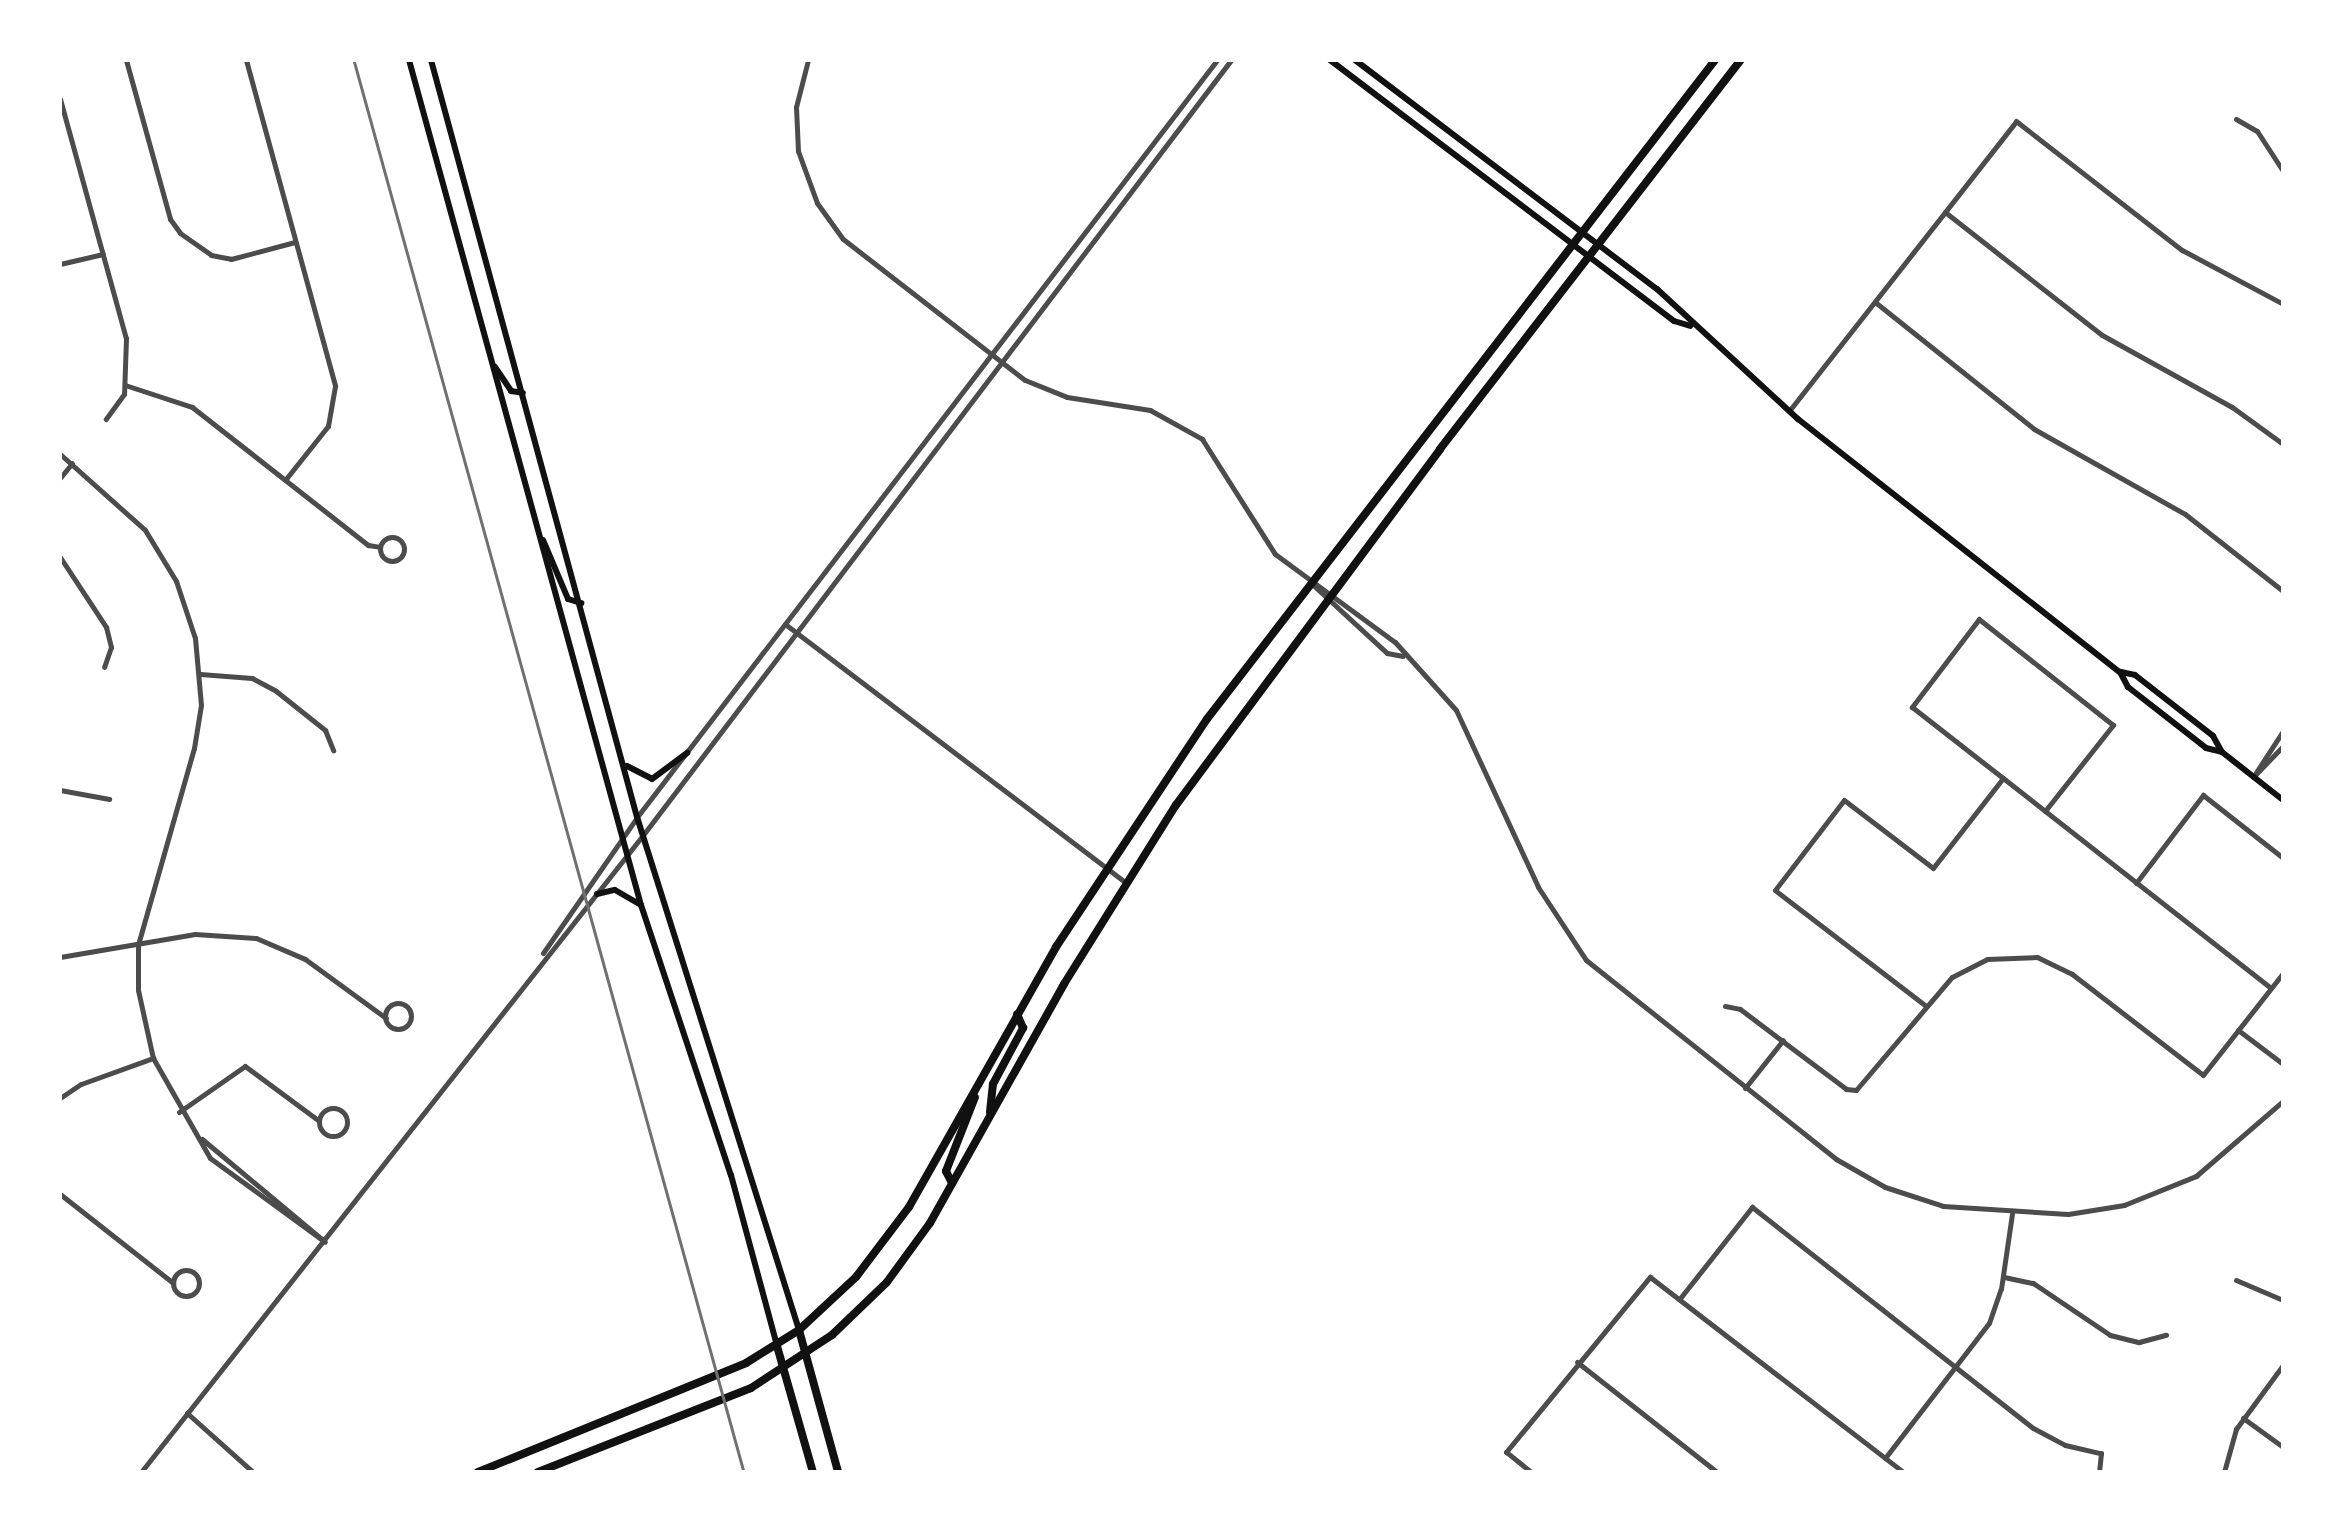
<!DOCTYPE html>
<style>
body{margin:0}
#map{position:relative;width:2343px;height:1532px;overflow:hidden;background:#fff;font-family:"Source Sans 3",sans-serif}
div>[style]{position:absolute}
.minor>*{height:5px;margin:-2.5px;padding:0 2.5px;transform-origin:2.5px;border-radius:2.5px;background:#4c4c4c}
.minor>.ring{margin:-2.5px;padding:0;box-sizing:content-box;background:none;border:5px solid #4c4c4c;border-radius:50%}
.tertiary>*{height:5px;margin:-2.5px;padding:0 2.5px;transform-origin:2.5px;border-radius:2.5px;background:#4c4c4c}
.secondary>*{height:6px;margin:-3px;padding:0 3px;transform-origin:3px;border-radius:3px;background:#111}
.primary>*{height:8px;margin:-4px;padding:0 4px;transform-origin:4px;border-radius:4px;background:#111}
.rail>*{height:2.5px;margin:-1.25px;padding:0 1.25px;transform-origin:1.25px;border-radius:1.25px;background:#707070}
span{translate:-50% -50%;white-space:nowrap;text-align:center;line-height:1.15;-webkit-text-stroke:9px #fff;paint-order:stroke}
.frame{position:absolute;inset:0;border:62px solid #fff;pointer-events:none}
</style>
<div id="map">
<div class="minor">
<div style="left:126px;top:60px;width:165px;rotate:74.5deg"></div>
<div style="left:170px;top:219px;width:17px;rotate:54deg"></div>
<div style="left:180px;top:233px;width:38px;rotate:35deg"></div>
<div style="left:211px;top:255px;width:20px;rotate:11deg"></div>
<div style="left:231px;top:259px;width:66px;rotate:-14.9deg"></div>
<div style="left:246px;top:60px;width:338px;rotate:74.7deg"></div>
<div style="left:335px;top:386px;width:41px;rotate:99.9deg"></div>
<div style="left:328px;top:426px;width:69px;rotate:128.5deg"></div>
<div style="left:60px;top:99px;width:248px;rotate:74.6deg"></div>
<div style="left:126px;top:338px;width:56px;rotate:92deg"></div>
<div style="left:124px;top:394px;width:31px;rotate:126deg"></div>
<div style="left:2236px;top:119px;width:24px;rotate:30deg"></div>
<div style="left:2257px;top:131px;width:48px;rotate:57deg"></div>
<div style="left:1945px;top:212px;width:199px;rotate:38.1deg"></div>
<div style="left:2102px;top:335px;width:149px;rotate:29deg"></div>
<div style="left:2232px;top:407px;width:63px;rotate:36deg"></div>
<div style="left:60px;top:264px;width:44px;rotate:-13.1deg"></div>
<div style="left:1875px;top:302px;width:203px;rotate:38.6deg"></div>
<div style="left:2034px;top:429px;width:173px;rotate:29.4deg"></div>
<div style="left:2185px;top:514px;width:125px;rotate:38.2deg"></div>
<div style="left:125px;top:385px;width:71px;rotate:18.2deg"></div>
<div style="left:192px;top:407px;width:224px;rotate:38.1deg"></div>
<div style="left:368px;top:545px;width:12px;rotate:9deg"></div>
<div style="left:1789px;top:411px;width:368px;rotate:-51.9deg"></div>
<div style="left:2016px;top:121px;width:210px;rotate:37.9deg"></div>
<div style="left:2182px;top:250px;width:115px;rotate:28.1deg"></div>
<div style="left:60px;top:454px;width:114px;rotate:41.8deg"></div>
<div style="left:145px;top:530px;width:60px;rotate:58.7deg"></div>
<div style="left:176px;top:581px;width:60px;rotate:71.6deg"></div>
<div style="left:195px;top:638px;width:67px;rotate:84.9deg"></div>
<div style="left:201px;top:705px;width:44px;rotate:99.2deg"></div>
<div style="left:194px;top:748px;width:204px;rotate:105.9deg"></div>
<div style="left:138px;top:944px;width:46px;rotate:90deg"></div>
<div style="left:138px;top:990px;width:70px;rotate:77.6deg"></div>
<div style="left:153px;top:1058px;width:115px;rotate:60.3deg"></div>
<div style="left:210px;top:1158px;width:142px;rotate:36.1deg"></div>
<div style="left:60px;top:478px;width:19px;rotate:-51deg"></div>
<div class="ring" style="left:380px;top:537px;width:19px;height:19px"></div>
<div style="left:60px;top:557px;width:84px;rotate:56.7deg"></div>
<div style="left:106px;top:627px;width:21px;rotate:76deg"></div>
<div style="left:111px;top:647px;width:21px;rotate:109deg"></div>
<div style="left:785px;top:624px;width:428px;rotate:37.2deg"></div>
<div style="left:200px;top:674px;width:52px;rotate:4.4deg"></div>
<div style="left:252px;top:678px;width:27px;rotate:28deg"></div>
<div style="left:276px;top:691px;width:63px;rotate:38.5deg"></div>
<div style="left:325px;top:730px;width:22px;rotate:68deg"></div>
<div style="left:2255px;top:775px;width:40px;rotate:-46deg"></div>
<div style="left:2253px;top:777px;width:55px;rotate:-56.9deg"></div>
<div style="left:60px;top:790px;width:50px;rotate:10.4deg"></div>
<div style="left:2045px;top:811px;width:110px;rotate:-51.7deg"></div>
<div style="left:2113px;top:725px;width:171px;rotate:-141.7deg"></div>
<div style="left:1979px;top:619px;width:111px;rotate:127.3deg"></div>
<div style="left:1912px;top:707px;width:115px;rotate:38deg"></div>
<div style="left:2003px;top:778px;width:340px;rotate:38.1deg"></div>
<div style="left:2136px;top:883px;width:111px;rotate:-52.7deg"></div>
<div style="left:2203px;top:795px;width:102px;rotate:38.2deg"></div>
<div style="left:60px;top:957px;width:137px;rotate:-9.7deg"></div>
<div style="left:195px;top:934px;width:61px;rotate:3.8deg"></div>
<div style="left:256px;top:938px;width:53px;rotate:23.2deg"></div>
<div style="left:305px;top:959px;width:100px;rotate:36.1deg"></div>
<div class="ring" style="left:385px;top:1003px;width:21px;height:21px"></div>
<div style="left:1725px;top:1006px;width:15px;rotate:11deg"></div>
<div style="left:1740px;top:1009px;width:133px;rotate:37deg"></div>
<div style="left:1846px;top:1089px;width:10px;rotate:6deg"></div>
<div style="left:1856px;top:1090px;width:148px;rotate:-49.7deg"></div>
<div style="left:1952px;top:977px;width:39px;rotate:-27deg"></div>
<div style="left:1987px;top:959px;width:50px;rotate:-2.3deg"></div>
<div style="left:2037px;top:957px;width:39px;rotate:26deg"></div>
<div style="left:2072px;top:974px;width:165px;rotate:37.6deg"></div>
<div style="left:2203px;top:1075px;width:130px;rotate:-51.9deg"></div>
<div style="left:1926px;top:1006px;width:190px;rotate:-142.5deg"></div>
<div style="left:1775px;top:890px;width:113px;rotate:-52.5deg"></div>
<div style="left:1844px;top:800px;width:112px;rotate:37.4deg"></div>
<div style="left:1933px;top:868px;width:114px;rotate:-52.1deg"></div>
<div style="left:2238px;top:1030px;width:56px;rotate:37.1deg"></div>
<div style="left:1745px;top:1088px;width:61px;rotate:-51.6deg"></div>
<div style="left:60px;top:1098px;width:25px;rotate:-34deg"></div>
<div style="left:81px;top:1084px;width:77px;rotate:-19.9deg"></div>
<div class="ring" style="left:319px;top:1108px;width:23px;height:23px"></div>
<div style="left:179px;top:1112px;width:80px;rotate:-34.9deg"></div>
<div style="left:245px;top:1066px;width:92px;rotate:36.6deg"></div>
<div style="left:202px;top:1139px;width:159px;rotate:39.9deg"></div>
<div style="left:60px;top:1194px;width:144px;rotate:38.2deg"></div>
<div class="ring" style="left:173px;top:1270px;width:21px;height:21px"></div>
<div style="left:2004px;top:1277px;width:30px;rotate:12deg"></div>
<div style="left:2033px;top:1283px;width:93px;rotate:34deg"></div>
<div style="left:2110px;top:1335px;width:30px;rotate:14deg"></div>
<div style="left:2139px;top:1342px;width:28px;rotate:-15deg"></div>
<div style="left:2236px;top:1280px;width:51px;rotate:23.1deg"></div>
<div style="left:1681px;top:1297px;width:115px;rotate:-51.7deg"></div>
<div style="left:1752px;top:1207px;width:357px;rotate:38.2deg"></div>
<div style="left:2033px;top:1428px;width:36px;rotate:28deg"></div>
<div style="left:2065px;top:1445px;width:37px;rotate:13deg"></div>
<div style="left:2101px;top:1453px;width:19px;rotate:96deg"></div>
<div style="left:1577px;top:1362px;width:178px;rotate:38.2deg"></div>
<div style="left:2243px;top:1418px;width:49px;rotate:35.9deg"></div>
<div style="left:1885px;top:1458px;width:170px;rotate:-52.4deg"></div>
<div style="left:1989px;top:1323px;width:36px;rotate:-71deg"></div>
<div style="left:2001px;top:1289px;width:76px;rotate:-81.7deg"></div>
<div style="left:1531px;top:1472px;width:32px;rotate:-141deg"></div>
<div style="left:1506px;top:1452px;width:227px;rotate:-50.6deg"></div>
<div style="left:1650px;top:1277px;width:319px;rotate:37.6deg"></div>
<div style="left:2224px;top:1472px;width:45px;rotate:-74.4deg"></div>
<div style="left:2236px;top:1429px;width:79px;rotate:-53.7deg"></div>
</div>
<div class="tertiary">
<div style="left:808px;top:60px;width:49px;rotate:104.3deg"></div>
<div style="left:796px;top:107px;width:44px;rotate:87.4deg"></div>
<div style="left:798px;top:151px;width:55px;rotate:69.9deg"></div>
<div style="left:817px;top:203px;width:44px;rotate:54.2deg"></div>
<div style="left:843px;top:239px;width:230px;rotate:37.8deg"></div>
<div style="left:1025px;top:380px;width:45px;rotate:22deg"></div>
<div style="left:1067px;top:397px;width:84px;rotate:8.9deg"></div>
<div style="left:1150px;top:410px;width:60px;rotate:29.1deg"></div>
<div style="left:1202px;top:439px;width:136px;rotate:57.6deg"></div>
<div style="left:1275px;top:554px;width:149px;rotate:36.3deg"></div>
<div style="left:1395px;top:642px;width:91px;rotate:48.1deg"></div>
<div style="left:1456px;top:710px;width:195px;rotate:65.1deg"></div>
<div style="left:1538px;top:887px;width:87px;rotate:56.7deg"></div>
<div style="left:1586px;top:960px;width:320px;rotate:38.5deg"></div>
<div style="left:1836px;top:1159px;width:56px;rotate:29.7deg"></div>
<div style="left:1885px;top:1187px;width:61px;rotate:18.1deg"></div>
<div style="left:1943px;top:1206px;width:125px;rotate:3.7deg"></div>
<div style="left:2068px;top:1214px;width:57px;rotate:-9.1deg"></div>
<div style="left:2124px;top:1205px;width:78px;rotate:-21.9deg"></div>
<div style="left:2196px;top:1176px;width:115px;rotate:-40.8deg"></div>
<div style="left:1312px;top:584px;width:102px;rotate:42.6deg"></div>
<div style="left:1387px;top:653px;width:16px;rotate:11deg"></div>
<div style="left:543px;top:953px;width:165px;rotate:-55.3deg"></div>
<div style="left:637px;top:817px;width:954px;rotate:-52.54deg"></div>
<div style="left:187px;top:1413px;width:89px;rotate:41.8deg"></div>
<div style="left:141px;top:1472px;width:811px;rotate:-51.76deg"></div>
<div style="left:643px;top:835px;width:973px;rotate:-52.81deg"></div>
</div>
<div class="secondary">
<div style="left:409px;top:60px;width:876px;rotate:74.65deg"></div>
<div style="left:641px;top:905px;width:285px;rotate:71.6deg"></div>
<div style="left:731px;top:1175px;width:176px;rotate:74.9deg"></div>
<div style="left:431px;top:60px;width:785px;rotate:74.78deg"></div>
<div style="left:637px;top:817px;width:538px;rotate:72.47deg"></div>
<div style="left:1330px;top:60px;width:432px;rotate:37.2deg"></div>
<div style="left:1674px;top:321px;width:17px;rotate:17deg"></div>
<div style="left:1355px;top:60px;width:379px;rotate:37.2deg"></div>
<div style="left:1657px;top:289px;width:192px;rotate:42.7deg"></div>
<div style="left:1798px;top:419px;width:410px;rotate:38.2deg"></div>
<div style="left:2120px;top:672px;width:17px;rotate:62deg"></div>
<div style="left:2128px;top:687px;width:99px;rotate:38deg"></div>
<div style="left:2206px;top:748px;width:16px;rotate:14deg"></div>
<div style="left:495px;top:367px;width:29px;rotate:56deg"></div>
<div style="left:511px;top:391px;width:12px;rotate:9deg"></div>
<div style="left:543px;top:540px;width:64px;rotate:67deg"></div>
<div style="left:568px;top:599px;width:14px;rotate:17deg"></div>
<div style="left:2121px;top:672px;width:14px;rotate:12deg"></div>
<div style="left:2135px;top:675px;width:99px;rotate:38deg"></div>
<div style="left:2213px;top:736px;width:18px;rotate:61deg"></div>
<div style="left:2222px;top:752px;width:78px;rotate:38.2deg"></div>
<div style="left:627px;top:766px;width:28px;rotate:27deg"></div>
<div style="left:652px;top:779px;width:44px;rotate:-36.6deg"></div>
<div style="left:597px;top:894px;width:18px;rotate:-13deg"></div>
<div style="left:615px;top:890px;width:30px;rotate:30deg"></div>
</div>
<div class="primary">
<div style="left:990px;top:1112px;width:28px;rotate:-84deg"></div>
<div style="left:993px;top:1084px;width:64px;rotate:-61.8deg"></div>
<div style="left:1023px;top:1028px;width:15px;rotate:-113deg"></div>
<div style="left:952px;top:1183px;width:13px;rotate:-117deg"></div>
<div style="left:946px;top:1171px;width:79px;rotate:-68.6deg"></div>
<div style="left:799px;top:1330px;width:147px;rotate:74.6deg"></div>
<div style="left:777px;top:1346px;width:131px;rotate:74.1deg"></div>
<div style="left:478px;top:1472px;width:289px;rotate:-22.1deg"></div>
<div style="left:746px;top:1363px;width:62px;rotate:-31.9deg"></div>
<div style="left:799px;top:1330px;width:78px;rotate:-42.9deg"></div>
<div style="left:856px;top:1277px;width:88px;rotate:-52.9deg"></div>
<div style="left:909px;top:1207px;width:299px;rotate:-60.5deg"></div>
<div style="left:1056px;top:947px;width:273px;rotate:-56.5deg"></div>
<div style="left:1207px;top:719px;width:832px;rotate:-52.37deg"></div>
<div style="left:538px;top:1472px;width:229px;rotate:-21.5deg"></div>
<div style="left:751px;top:1388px;width:97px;rotate:-33.2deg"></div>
<div style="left:832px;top:1335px;width:76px;rotate:-43.9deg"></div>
<div style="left:887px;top:1282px;width:73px;rotate:-53.9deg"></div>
<div style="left:930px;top:1223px;width:274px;rotate:-60.7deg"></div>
<div style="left:1064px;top:984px;width:211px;rotate:-58deg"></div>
<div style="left:1176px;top:805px;width:443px;rotate:-53.4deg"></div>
<div style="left:1440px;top:449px;width:492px;rotate:-52.3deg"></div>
</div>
<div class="rail">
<div style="left:354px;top:60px;width:1465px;rotate:74.56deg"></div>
</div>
<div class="frame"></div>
</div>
